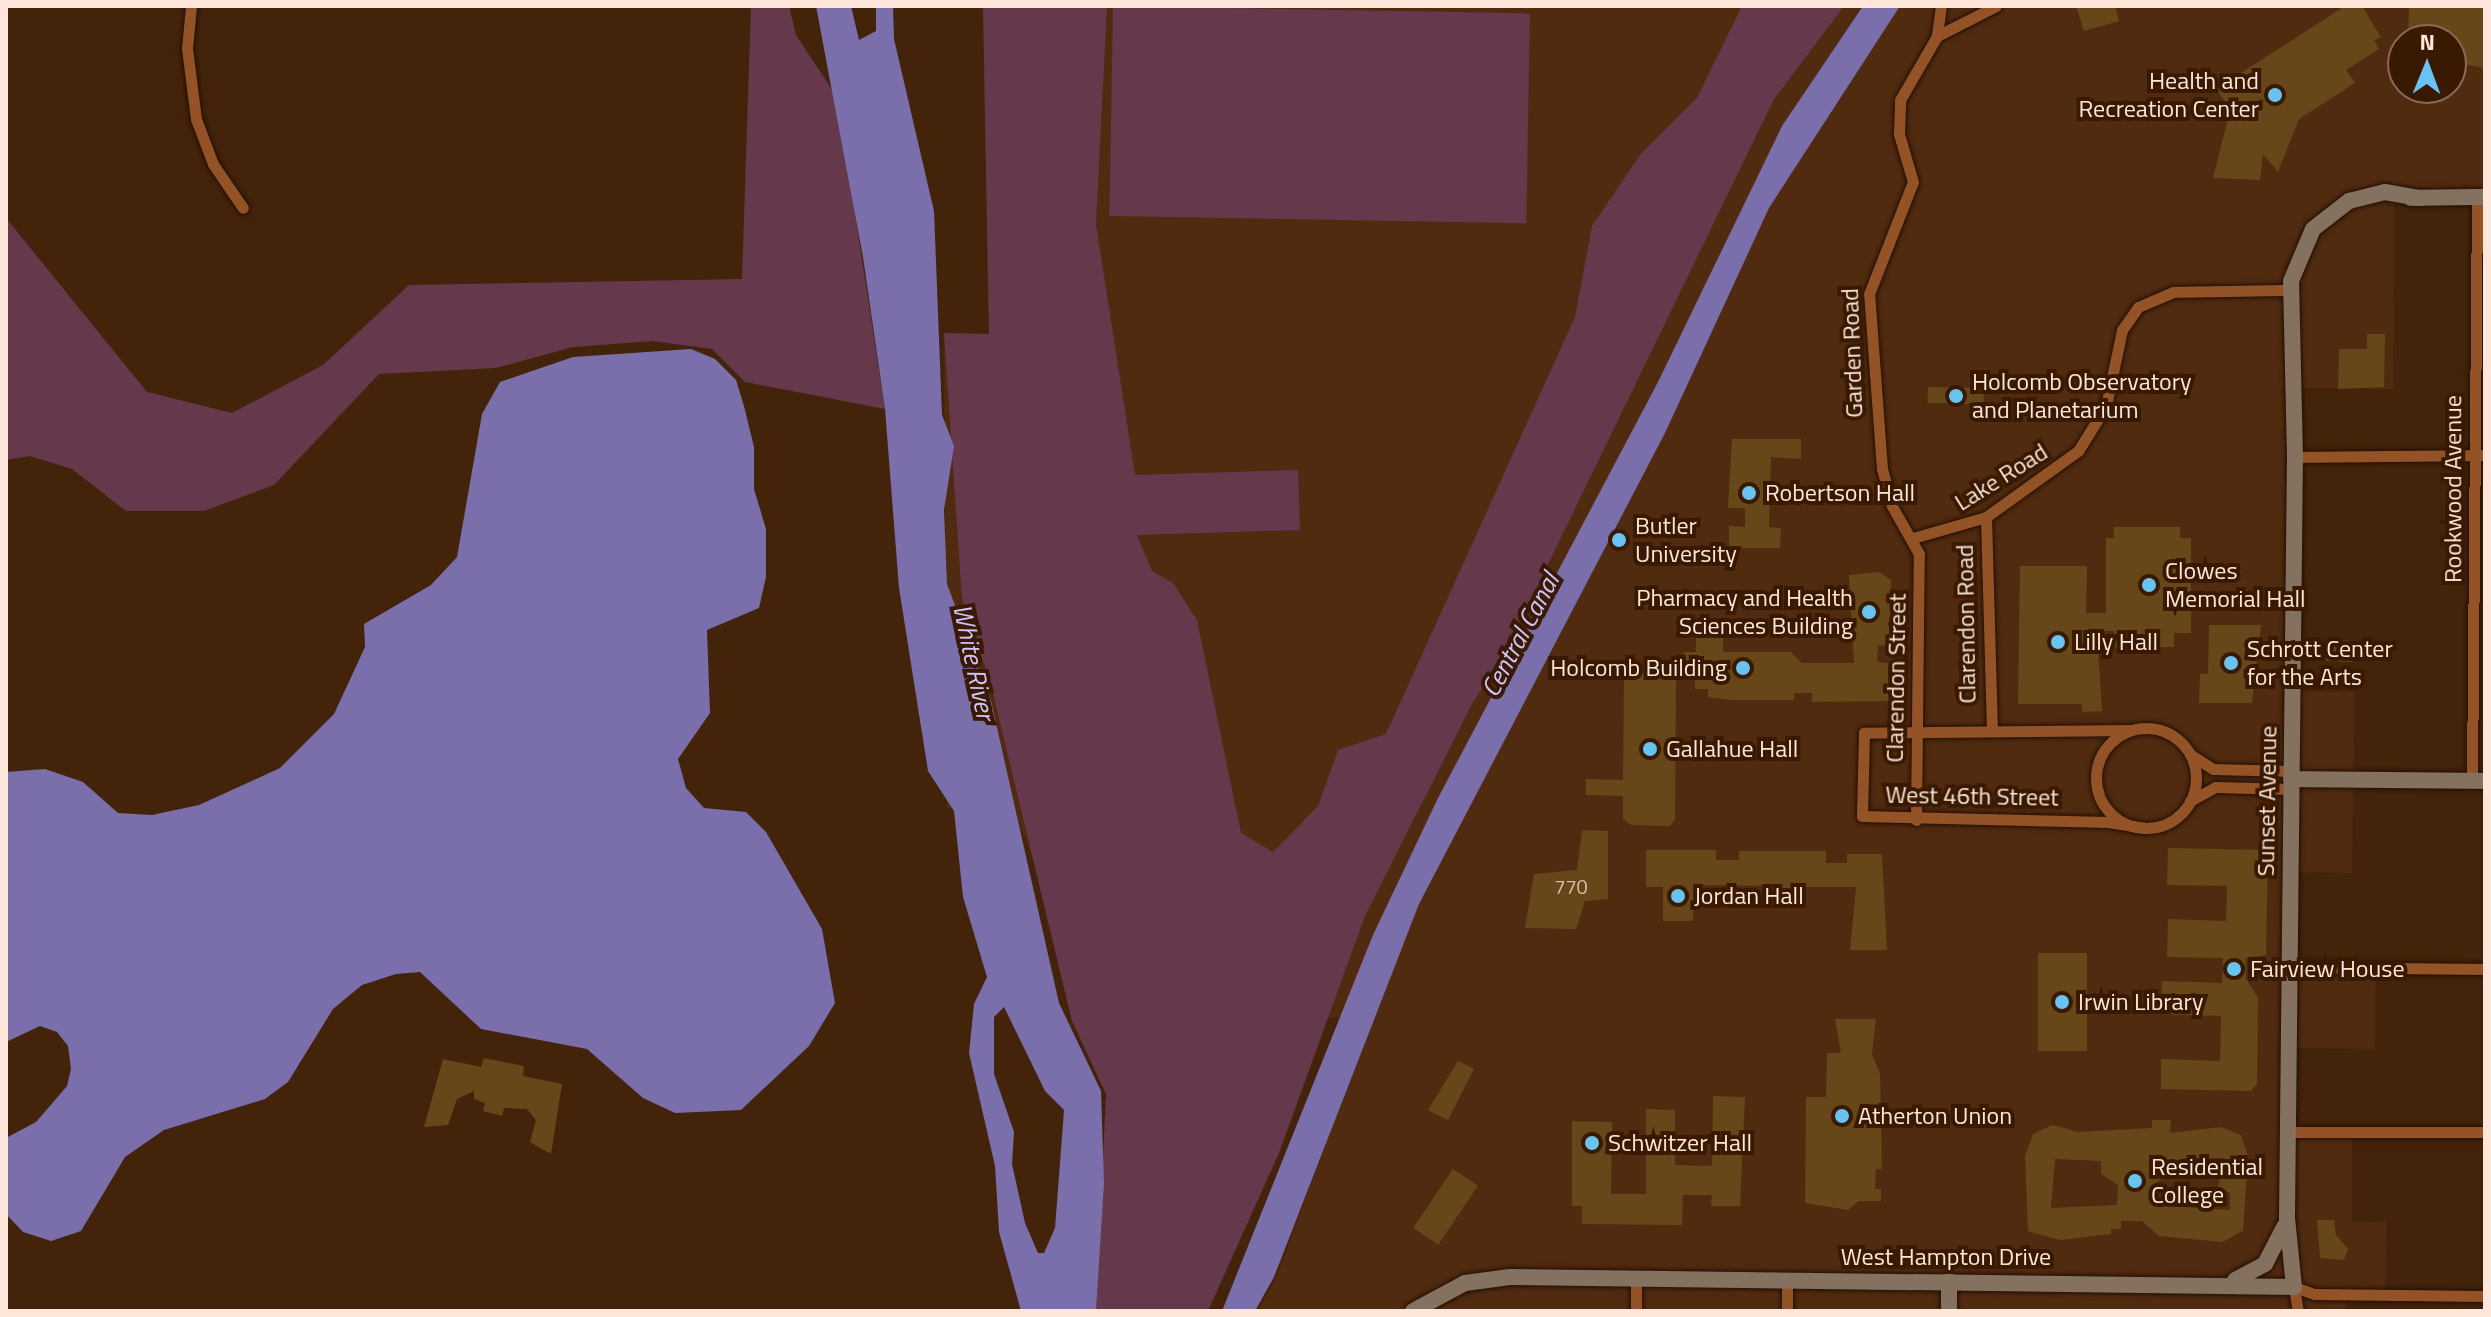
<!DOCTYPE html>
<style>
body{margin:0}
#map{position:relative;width:2491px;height:1317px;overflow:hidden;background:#44230b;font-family:"Titillium Web",sans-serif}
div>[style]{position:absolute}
.built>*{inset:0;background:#512b10}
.green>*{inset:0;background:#66384c;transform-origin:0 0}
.water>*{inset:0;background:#7a6eab}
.building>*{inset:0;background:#67471a;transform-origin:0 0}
.roads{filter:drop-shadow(0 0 2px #230f03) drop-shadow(0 0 2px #230f03)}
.street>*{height:11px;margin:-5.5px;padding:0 5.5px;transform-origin:5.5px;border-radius:5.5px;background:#945327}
.street>.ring{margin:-5.5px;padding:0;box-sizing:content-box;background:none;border:11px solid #945327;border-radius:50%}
.secondary>*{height:16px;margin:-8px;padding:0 8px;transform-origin:8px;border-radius:8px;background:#847160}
.dots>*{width:22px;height:22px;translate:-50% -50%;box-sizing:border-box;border:4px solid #391902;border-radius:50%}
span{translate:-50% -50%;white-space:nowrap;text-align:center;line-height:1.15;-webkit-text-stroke:8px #391902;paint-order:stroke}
.number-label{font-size:20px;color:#d8bfaa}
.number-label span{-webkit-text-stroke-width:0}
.poi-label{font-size:24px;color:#fee7da}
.right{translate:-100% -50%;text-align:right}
.left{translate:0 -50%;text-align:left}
.street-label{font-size:24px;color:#fee7da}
.water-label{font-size:26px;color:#cec5fa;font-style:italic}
.frame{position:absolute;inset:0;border:8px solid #fee7da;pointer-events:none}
.north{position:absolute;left:2387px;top:24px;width:80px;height:80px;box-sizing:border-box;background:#391902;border:2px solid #886b58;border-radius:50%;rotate:1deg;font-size:22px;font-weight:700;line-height:32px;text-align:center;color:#fee7da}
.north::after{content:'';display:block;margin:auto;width:28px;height:36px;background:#69c3f1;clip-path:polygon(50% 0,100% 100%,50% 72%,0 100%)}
</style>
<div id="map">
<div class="built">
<div style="clip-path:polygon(evenodd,983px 6px,2485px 6px,2485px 194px,2394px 194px,2393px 389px,2294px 388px,2293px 691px,2354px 692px,2352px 873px,2290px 872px,2289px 967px,2376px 970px,2375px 1049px,2288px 1048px,2287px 1132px,2352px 1132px,2352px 1221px,2387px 1222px,2385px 1293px,2347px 1294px,2346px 1311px,1258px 1311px,1276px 1278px,1373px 1017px,1072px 1021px,1032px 854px,1011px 808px,947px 808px,944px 333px,989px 334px,983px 6px,2403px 40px,2451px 40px,2451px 88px,2403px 88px,2403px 40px)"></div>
</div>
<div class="green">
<div style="clip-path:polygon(751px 6px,789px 6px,796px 35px,837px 97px,885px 409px,745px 382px,712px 349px,653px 341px,573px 347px,496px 368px,379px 374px,274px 485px,204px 511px,126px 511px,72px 469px,30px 456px,6px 460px,6px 218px,147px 392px,232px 413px,323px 365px,409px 285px,742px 279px)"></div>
<div style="clip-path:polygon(983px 6px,1107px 6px,1096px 224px,1135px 475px,1298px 470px,1300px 530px,1137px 535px,1152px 571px,1173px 583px,1197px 620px,1241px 833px,1273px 852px,1318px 806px,1338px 750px,1386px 734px,1575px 317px,1592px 226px,1640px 155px,1697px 98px,1742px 6px,1844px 6px,1774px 99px,1502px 659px,1473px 702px,1365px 916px,1279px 1153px,1208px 1311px,1096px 1311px,1106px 1094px,1072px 1021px,990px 681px,962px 599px,944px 333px,989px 334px)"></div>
<div style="left:1113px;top:6px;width:417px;height:210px;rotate:1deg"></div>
</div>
<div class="water">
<div style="clip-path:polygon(evenodd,816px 6px,851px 6px,859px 40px,876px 31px,876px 6px,893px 6px,894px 39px,934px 211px,942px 415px,954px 446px,944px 510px,947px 584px,991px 701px,1059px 1003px,1101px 1091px,1104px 1183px,1096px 1311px,1021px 1311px,999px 1232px,995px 1166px,969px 1053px,974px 1004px,987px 977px,963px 897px,954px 811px,928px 771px,899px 588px,885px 409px,863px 257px,816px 6px,1004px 1007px,1045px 1091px,1064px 1110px,1055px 1228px,1044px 1253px,1038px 1253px,1025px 1223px,1012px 1164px,1014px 1132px,994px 1074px,994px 1017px,1004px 1007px)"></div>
<div style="clip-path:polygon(1863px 6px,1900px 6px,1769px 208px,1665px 433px,1419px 904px,1274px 1277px,1255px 1311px,1222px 1311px,1373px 935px,1438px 798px,1658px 382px,1782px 126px)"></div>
<div style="clip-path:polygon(691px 349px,715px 359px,736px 380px,744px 406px,754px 447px,754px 489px,766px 529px,766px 577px,759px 608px,707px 630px,710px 713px,678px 759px,686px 788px,704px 808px,746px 812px,766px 832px,822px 929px,835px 1003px,809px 1046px,741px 1110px,675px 1113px,643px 1098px,587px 1049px,481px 1029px,420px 972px,396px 974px,362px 985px,333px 1009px,288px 1082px,265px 1099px,164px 1130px,125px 1157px,81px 1231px,51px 1241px,23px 1232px,6px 1214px,6px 1138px,36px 1122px,67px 1086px,71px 1069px,68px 1046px,57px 1032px,40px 1026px,6px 1042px,6px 772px,45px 769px,83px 782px,118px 813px,152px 815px,199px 805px,280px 768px,334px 714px,365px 647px,364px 624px,431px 585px,457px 557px,482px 414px,500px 382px,573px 357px)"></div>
</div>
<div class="building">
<div style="clip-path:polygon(2076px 6px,2115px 6px,2119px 21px,2084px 31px)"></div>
<div style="clip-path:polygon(2345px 6px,2362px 6px,2381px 37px,2374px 40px,2379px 49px,2346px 70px,2355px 83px,2299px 119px,2278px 172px,2263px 154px,2260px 180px,2213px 178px,2229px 115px,2218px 105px,2225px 101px,2216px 89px)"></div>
<div style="clip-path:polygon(2409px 6px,2485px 6px,2485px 68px,2451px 62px,2451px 40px,2408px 40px)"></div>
<div style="clip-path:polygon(2367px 334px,2385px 334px,2384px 387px,2338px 389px,2339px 349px,2367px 349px)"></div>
<div style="left:1928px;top:387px;width:56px;height:16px;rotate:1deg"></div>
<div style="clip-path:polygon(1732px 439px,1801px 439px,1801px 459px,1771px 457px,1769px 527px,1781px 528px,1780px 548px,1729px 548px,1729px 526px,1745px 527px,1745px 508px,1728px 508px)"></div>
<div style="clip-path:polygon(2114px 527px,2180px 527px,2180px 538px,2191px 538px,2191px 633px,2174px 633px,2174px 647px,2114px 647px,2114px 631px,2097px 631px,2102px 711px,2082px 712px,2082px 704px,2018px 704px,2020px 566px,2087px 566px,2086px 613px,2106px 613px,2106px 538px,2114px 538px)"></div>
<div style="clip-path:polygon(1879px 572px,1891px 580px,1889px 646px,1878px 645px,1877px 662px,1888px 663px,1888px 701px,1812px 702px,1812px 693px,1794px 693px,1794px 700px,1732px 700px,1708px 697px,1708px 689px,1695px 689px,1695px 679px,1676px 679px,1675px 819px,1670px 826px,1631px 825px,1623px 819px,1623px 796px,1586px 795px,1586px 779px,1623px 780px,1624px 678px,1630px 671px,1684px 666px,1684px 652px,1696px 652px,1696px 633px,1723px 633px,1723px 652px,1791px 652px,1802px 663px,1854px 663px,1849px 575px)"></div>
<div style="clip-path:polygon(2209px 625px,2261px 625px,2252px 703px,2199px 703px,2200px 674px,2208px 674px)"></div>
<div style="left:2327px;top:640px;width:26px;height:21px;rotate:2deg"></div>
<div style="clip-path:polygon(1582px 830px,1608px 831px,1608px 899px,1585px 901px,1576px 929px,1525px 928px,1534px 874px,1577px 870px)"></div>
<div style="clip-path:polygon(2168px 848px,2268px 850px,2266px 955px,2246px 958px,2246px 979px,2258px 998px,2257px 1084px,2251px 1091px,2161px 1089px,2161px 1059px,2220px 1061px,2221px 1016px,2161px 1014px,2162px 981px,2222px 983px,2223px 958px,2167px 957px,2168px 919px,2226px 921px,2227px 886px,2167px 885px)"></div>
<div style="clip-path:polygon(1646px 850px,1716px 850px,1716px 860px,1739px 860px,1739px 851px,1826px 851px,1826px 863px,1847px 863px,1847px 854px,1882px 854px,1887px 950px,1850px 950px,1856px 887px,1797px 887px,1797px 906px,1768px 906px,1768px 886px,1694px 885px,1693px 921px,1663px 921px,1663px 887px,1646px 887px)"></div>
<div style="left:2038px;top:953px;width:49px;height:98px"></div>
<div style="clip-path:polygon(1835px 1019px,1876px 1019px,1872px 1054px,1880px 1074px,1882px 1169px,1876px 1169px,1875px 1189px,1881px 1189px,1881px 1201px,1859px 1201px,1848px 1210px,1805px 1203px,1806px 1097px,1826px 1097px,1827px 1053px,1841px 1053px)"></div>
<div style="clip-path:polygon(484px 1058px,524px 1066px,523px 1076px,562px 1084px,551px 1154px,530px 1142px,536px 1120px,527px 1109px,504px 1108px,502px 1116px,483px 1111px,485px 1103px,474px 1099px,474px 1091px,457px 1099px,448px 1125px,424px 1127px,443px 1059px,481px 1067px)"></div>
<div style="clip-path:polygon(1458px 1061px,1474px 1069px,1448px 1120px,1428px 1110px)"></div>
<div style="clip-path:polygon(1713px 1096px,1745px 1097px,1740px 1206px,1711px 1206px,1712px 1195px,1683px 1195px,1682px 1225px,1582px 1224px,1582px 1206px,1572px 1206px,1572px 1121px,1612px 1122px,1611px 1194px,1646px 1194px,1646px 1109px,1675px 1110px,1675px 1165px,1712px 1166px)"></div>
<div style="clip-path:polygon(evenodd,2152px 1120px,2171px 1120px,2170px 1133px,2221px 1127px,2241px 1135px,2248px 1156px,2243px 1231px,2222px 1242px,2159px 1236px,2142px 1221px,2121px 1221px,2121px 1229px,2111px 1229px,2111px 1234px,2060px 1240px,2028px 1231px,2025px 1156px,2033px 1134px,2052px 1125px,2078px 1132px,2152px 1128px,2152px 1120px,2187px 1158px,2224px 1158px,2218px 1187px,2230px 1193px,2230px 1210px,2153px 1205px,2153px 1185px,2168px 1174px,2168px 1162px,2187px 1158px,2152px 1120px,2055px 1159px,2101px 1161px,2101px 1174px,2118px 1185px,2117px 1205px,2051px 1208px,2055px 1159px)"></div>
<div style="left:1453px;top:1169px;width:30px;height:71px;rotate:34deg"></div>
<div style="clip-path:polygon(2317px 1220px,2334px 1220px,2336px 1235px,2348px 1249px,2344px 1260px,2320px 1258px)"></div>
</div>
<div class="roads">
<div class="street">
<div style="left:191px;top:6px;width:42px;rotate:95.4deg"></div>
<div style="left:187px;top:48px;width:72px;rotate:82.8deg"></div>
<div style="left:196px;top:119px;width:48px;rotate:69.3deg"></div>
<div style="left:213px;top:164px;width:53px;rotate:55.7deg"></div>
<div style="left:1941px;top:6px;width:30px;rotate:98deg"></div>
<div style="left:1937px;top:36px;width:66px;rotate:-27deg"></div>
<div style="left:2295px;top:457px;width:190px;rotate:-0.6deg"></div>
<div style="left:1986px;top:517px;width:214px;rotate:88.4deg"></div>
<div style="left:1913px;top:538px;width:76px;rotate:-16deg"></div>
<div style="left:1986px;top:517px;width:113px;rotate:-35.7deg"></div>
<div style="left:2078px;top:451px;width:53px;rotate:-58.1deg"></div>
<div style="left:2106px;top:406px;width:78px;rotate:-78.1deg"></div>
<div style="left:2122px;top:330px;width:28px;rotate:-55deg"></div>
<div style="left:2138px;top:307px;width:38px;rotate:-23deg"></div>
<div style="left:2173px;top:292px;width:120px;rotate:-1deg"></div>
<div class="ring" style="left:2096px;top:728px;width:89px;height:89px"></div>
<div style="left:2129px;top:730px;width:265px;rotate:179.4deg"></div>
<div style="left:1864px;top:733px;width:83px;rotate:91.4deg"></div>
<div style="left:1862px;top:816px;width:246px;rotate:1.4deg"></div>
<div style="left:2108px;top:822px;width:36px;rotate:9deg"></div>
<div style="left:2193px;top:756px;width:24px;rotate:33deg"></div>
<div style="left:2213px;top:769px;width:79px;rotate:1.5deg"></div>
<div style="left:2472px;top:781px;width:584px;rotate:-89.51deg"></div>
<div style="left:2190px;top:801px;width:29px;rotate:-29deg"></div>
<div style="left:2215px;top:787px;width:76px;rotate:1.5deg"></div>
<div style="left:1916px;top:820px;width:266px;rotate:-89.4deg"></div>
<div style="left:1919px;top:554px;width:55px;rotate:-119.4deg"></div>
<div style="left:1892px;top:506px;width:38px;rotate:-105deg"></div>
<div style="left:1882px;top:469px;width:175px;rotate:-94.2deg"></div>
<div style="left:1869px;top:294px;width:120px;rotate:-68.6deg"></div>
<div style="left:1913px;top:182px;width:50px;rotate:-106.3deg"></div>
<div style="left:1899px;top:134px;width:34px;rotate:-88deg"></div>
<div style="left:1900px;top:100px;width:74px;rotate:-60deg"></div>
<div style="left:2289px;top:967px;width:196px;rotate:0.6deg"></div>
<div style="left:2287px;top:1132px;width:198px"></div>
<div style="left:2294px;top:1287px;width:21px;rotate:19deg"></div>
<div style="left:2314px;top:1294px;width:171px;rotate:0.7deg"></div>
<div style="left:2294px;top:1287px;width:24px;rotate:81deg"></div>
<div style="left:1636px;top:1311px;width:31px;rotate:-90deg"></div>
<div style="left:1787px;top:1311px;width:31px;rotate:-90deg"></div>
</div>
<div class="secondary">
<div style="left:2411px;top:198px;width:74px;rotate:-0.8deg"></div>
<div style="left:2291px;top:779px;width:194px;rotate:0.6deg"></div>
<div style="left:2235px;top:1280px;width:34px;rotate:-28deg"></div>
<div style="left:2265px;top:1264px;width:42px;rotate:-62.8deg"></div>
<div style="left:2294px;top:1287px;width:69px;rotate:-95.8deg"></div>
<div style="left:2287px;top:1218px;width:761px;rotate:-89.4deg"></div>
<div style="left:2295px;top:457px;width:176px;rotate:-91.3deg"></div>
<div style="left:2291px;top:281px;width:56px;rotate:-67.1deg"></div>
<div style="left:2313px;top:229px;width:46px;rotate:-37.9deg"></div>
<div style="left:2349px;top:201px;width:37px;rotate:-14deg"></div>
<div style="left:2385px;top:192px;width:35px;rotate:10deg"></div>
<div style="left:1413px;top:1311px;width:59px;rotate:-28.3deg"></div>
<div style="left:1465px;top:1283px;width:45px;rotate:-7.6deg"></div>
<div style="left:1510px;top:1277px;width:784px;rotate:0.73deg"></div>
<div style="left:1949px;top:1311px;width:30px;rotate:-90deg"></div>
</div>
</div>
<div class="dots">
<div style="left:2275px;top:95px;background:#69c3f1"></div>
<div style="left:1956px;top:396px;background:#69c3f1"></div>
<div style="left:1749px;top:493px;background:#69c3f1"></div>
<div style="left:1619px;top:540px;background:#69c3f1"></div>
<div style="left:2149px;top:585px;background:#69c3f1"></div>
<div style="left:1869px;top:612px;background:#69c3f1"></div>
<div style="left:2058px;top:642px;background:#69c3f1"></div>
<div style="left:2231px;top:663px;background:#69c3f1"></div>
<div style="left:1743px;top:668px;background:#69c3f1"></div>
<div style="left:1650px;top:749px;background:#69c3f1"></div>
<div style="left:1678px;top:896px;background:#69c3f1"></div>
<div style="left:2234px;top:969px;background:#69c3f1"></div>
<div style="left:2062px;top:1002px;background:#69c3f1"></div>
<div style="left:1842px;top:1116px;background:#69c3f1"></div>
<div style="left:1592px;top:1143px;background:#69c3f1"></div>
<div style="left:2135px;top:1181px;background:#69c3f1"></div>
</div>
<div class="number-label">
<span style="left:1571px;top:886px">770</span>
</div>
<div class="poi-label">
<span class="right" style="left:2259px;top:95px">Health and<br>Recreation Center</span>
<span class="left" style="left:1972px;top:396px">Holcomb Observatory<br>and Planetarium</span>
<span class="left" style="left:1765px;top:493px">Robertson Hall</span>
<span class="left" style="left:1635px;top:540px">Butler<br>University</span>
<span class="left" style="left:2165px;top:585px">Clowes<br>Memorial Hall</span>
<span class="right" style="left:1853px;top:612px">Pharmacy and Health<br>Sciences Building</span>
<span class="left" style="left:2074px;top:642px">Lilly Hall</span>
<span class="left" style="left:2247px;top:663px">Schrott Center<br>for the Arts</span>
<span class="right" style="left:1727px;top:668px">Holcomb Building</span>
<span class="left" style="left:1666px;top:749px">Gallahue Hall</span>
<span class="left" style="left:1694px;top:896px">Jordan Hall</span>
<span class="left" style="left:2250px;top:969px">Fairview House</span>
<span class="left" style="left:2078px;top:1002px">Irwin Library</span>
<span class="left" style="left:1858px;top:1116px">Atherton Union</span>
<span class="left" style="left:1608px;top:1143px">Schwitzer Hall</span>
<span class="left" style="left:2151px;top:1181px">Residential<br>College</span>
</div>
<div class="street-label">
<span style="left:1852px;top:353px;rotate:-92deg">Garden Road</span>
<span style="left:2001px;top:477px;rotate:-32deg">Lake Road</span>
<span style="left:2453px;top:489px;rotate:-90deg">Rookwood Avenue</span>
<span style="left:1966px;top:624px;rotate:-91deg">Clarendon Road</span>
<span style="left:1896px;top:678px;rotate:-89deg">Clarendon Street</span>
<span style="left:1972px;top:796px;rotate:1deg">West 46th Street</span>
<span style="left:2267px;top:801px;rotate:-89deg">Sunset Avenue</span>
<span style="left:1946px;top:1257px">West Hampton Drive</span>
</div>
<div class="water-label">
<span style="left:1520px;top:635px;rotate:-62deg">Central Canal</span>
<span style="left:974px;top:662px;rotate:78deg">White River</span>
</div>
<div class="frame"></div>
<div class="north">N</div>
</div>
